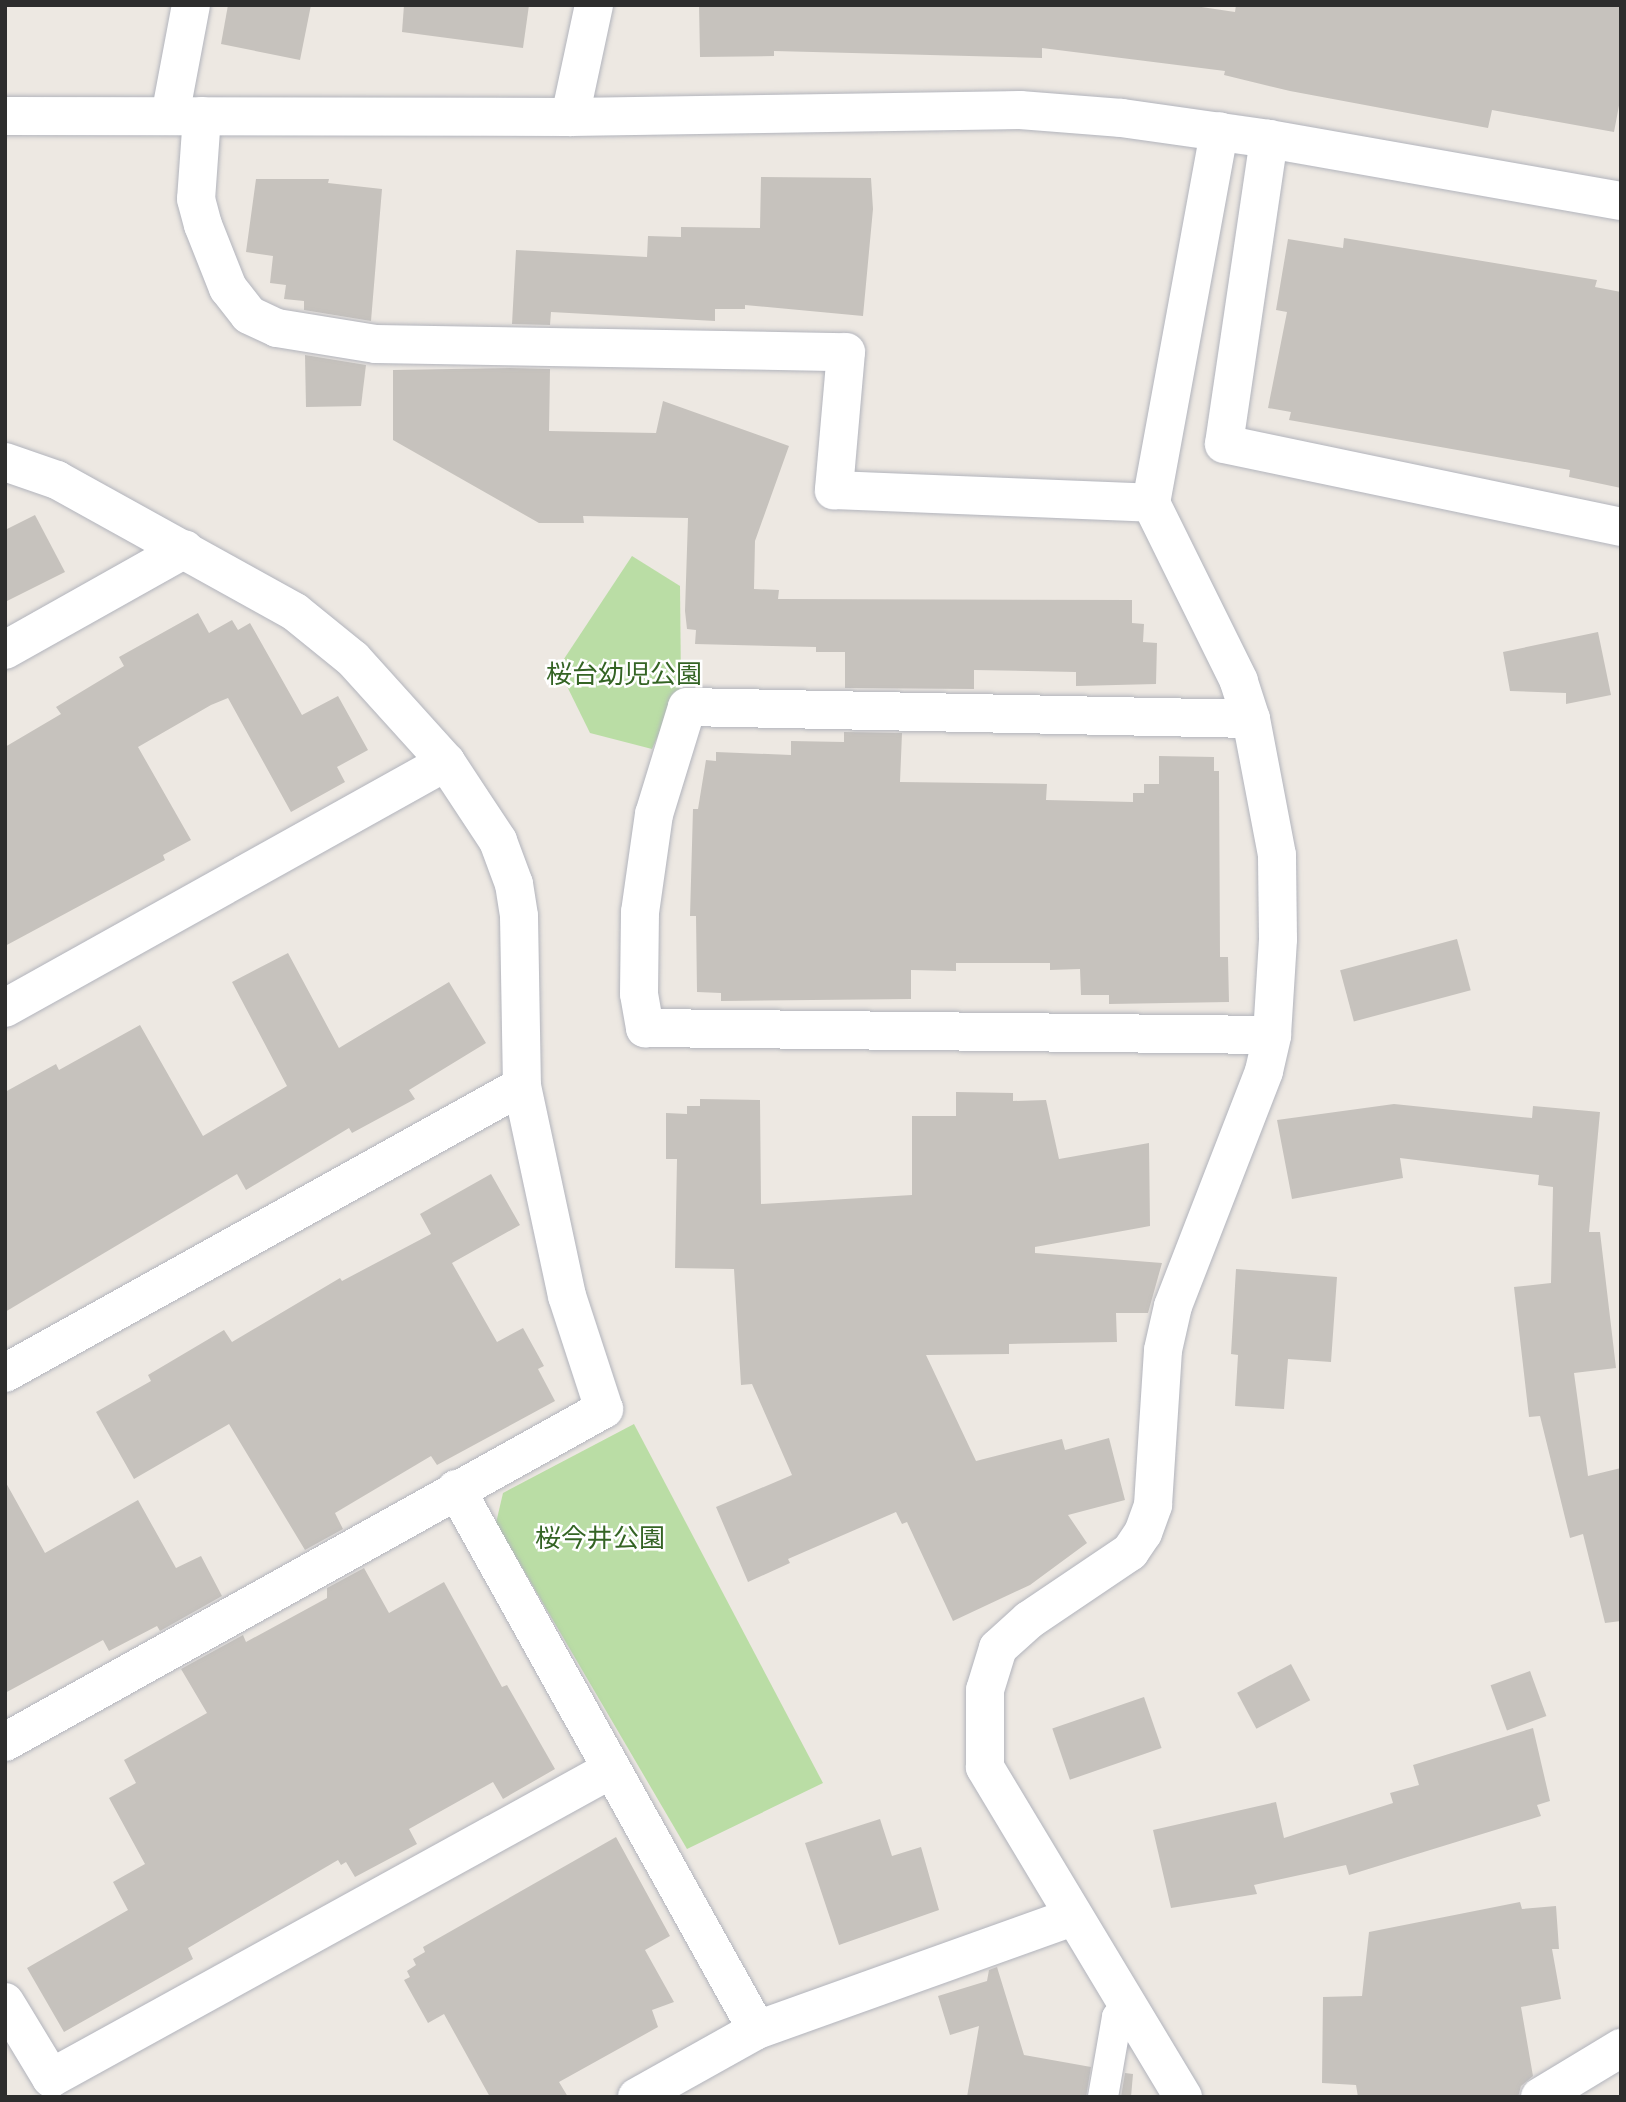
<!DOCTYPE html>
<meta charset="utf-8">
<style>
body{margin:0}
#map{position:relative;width:1626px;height:2102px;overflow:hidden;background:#ede8e2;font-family:"Exo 2","Noto Sans JP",sans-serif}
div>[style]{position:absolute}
.green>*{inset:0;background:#badda5}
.building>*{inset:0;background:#c6c2bd;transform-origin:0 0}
.roads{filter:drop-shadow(0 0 2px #b2b4bc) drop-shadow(0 0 2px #b2b4bc)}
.service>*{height:30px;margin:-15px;padding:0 15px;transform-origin:15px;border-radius:15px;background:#fff}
.minor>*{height:38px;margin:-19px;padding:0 19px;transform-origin:19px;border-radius:19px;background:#fff}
.tertiary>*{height:38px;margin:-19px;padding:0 19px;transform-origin:19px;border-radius:19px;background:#fff}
.secondary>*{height:38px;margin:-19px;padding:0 19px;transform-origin:19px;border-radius:19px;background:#fff}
span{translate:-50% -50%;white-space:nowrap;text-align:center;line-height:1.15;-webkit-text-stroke:5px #fff;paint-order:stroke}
.park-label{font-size:26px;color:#346424}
.frame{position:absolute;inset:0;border:7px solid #2d2d2d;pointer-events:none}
</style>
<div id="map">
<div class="green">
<div style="clip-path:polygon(632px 556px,680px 586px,681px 685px,652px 749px,590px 733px,558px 668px)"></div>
<div style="clip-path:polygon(634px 1424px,823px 1783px,687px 1849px,496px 1523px,503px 1493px)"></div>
</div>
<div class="building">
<div style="clip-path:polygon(228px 5px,311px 5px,300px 60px,221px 44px)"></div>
<div style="clip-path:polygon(404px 5px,529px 5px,523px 48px,402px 32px)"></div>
<div style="clip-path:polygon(699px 5px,1188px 5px,1235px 12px,1236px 5px,1621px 5px,1621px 95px,1614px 132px,1492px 110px,1488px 128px,1290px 91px,1224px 75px,1225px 71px,1042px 48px,1042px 58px,774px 51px,774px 56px,700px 57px)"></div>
<div style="clip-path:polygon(761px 177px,871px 178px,873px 209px,863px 316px,745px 305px,745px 309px,715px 309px,715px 321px,551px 312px,550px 325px,512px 324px,516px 250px,647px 257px,648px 236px,681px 237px,681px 227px,760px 228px)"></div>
<div style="clip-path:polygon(256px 179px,329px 179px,328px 183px,382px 189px,371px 321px,304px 310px,304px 301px,284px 299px,286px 285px,270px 283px,273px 256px,246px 252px)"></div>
<div style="clip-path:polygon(1344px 238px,1597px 280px,1595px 287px,1621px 292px,1621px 488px,1569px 477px,1570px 470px,1289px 420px,1291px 412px,1268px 408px,1287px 312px,1276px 310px,1288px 239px,1343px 248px)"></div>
<div style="clip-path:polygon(305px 355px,366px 365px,361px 406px,306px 407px)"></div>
<div style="clip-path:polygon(510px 368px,550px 369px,549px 431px,656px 433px,663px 401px,789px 446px,755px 541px,754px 589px,779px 590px,778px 599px,1132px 600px,1132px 623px,1144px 624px,1143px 642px,1157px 643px,1156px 684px,1076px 686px,1076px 672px,974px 670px,974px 689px,845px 688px,845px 652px,816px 652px,816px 647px,695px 644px,696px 630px,687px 629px,685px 611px,688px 518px,583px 516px,584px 523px,539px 523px,393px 440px,393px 370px)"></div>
<div style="clip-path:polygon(35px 515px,65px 572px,5px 602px,5px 530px)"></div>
<div style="clip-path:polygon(198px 613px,209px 633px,232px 620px,238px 630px,250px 623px,302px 715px,338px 696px,368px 750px,337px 767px,345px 782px,291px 812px,228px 698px,211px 705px,138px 747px,191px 840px,163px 855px,165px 860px,5px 946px,5px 747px,61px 714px,56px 707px,124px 666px,119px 657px)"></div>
<div style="clip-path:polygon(1598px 632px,1611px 695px,1566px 704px,1566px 693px,1510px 691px,1503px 652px)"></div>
<div style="clip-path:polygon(844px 732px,902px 733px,900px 782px,1047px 784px,1046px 800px,1133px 802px,1133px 793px,1144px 793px,1144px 784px,1159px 784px,1159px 756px,1214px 757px,1214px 771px,1219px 771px,1220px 957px,1228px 957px,1229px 1002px,1109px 1004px,1109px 995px,1081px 995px,1080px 969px,1050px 970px,1050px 963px,956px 963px,956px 971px,911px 970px,911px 999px,721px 1001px,721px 993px,697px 992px,696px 916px,690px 916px,693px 809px,698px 809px,706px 760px,716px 761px,716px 752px,791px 755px,791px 741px,844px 742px)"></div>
<div style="left:1457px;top:939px;width:53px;height:121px;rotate:75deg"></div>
<div style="clip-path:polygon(288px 953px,339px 1048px,449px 982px,486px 1043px,409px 1090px,415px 1099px,352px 1133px,349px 1128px,246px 1190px,237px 1174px,5px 1312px,5px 1092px,56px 1064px,59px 1070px,140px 1025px,203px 1136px,287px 1086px,232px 982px)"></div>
<div style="clip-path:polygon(956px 1092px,1013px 1093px,1013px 1101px,1046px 1100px,1059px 1159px,1149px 1143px,1150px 1226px,1035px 1247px,1035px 1253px,1162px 1263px,1148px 1313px,1116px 1313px,1117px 1342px,1009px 1344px,1009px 1354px,926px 1355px,976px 1461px,1062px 1439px,1065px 1450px,1109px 1438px,1125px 1500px,1068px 1515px,1087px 1543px,1030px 1585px,953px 1621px,907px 1522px,902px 1524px,896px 1512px,788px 1559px,790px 1563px,748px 1582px,716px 1507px,792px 1475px,752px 1384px,741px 1385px,734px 1269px,675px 1268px,677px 1159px,666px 1159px,666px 1113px,687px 1114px,687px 1106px,700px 1106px,700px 1099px,760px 1100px,761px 1204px,912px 1195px,912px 1116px,956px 1116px)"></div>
<div style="clip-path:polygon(1394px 1104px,1532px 1118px,1533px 1106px,1600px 1112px,1589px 1232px,1600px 1232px,1616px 1368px,1574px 1373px,1588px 1476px,1621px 1468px,1621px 1621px,1605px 1623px,1583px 1534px,1570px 1538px,1540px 1416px,1529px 1417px,1514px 1287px,1551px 1283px,1553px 1187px,1538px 1185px,1539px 1175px,1400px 1158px,1403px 1178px,1292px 1199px,1277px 1120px)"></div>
<div style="clip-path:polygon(491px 1174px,520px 1225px,452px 1263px,497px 1342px,523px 1328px,544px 1366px,538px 1369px,555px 1401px,437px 1465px,431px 1456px,335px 1513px,343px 1529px,305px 1550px,229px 1424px,134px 1479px,96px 1412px,151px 1381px,148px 1375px,224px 1330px,232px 1342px,340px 1278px,342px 1281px,431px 1234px,420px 1214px)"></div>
<div style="clip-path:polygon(1236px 1269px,1337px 1277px,1331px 1362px,1288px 1359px,1284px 1409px,1235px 1406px,1238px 1355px,1231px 1354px)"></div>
<div style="clip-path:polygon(5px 1481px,45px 1553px,138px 1500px,176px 1568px,201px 1556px,222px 1596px,160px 1631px,157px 1626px,109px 1651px,103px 1640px,5px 1693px)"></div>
<div style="clip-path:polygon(364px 1568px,389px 1613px,444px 1582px,502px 1687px,507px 1685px,555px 1769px,503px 1799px,493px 1782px,409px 1829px,417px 1844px,355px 1877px,346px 1862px,341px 1865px,338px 1860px,188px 1948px,193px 1959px,64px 2032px,27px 1968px,128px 1910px,113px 1882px,145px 1864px,109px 1798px,136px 1783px,124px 1760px,207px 1713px,181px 1669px,243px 1635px,246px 1642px,327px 1598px,327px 1588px)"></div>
<div style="left:1291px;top:1664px;width:41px;height:61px;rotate:62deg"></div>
<div style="left:1530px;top:1671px;width:48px;height:42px;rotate:70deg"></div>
<div style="left:1144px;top:1697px;width:54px;height:97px;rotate:71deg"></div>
<div style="clip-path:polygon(1533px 1728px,1550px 1801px,1537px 1805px,1541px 1816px,1349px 1875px,1346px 1865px,1254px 1885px,1257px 1894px,1171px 1908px,1153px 1830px,1276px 1802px,1284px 1838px,1393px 1803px,1390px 1793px,1419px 1785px,1413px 1765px)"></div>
<div style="clip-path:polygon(880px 1819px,892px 1856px,921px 1847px,939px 1910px,839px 1945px,805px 1843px)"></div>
<div style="clip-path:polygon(616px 1837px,670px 1936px,645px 1950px,674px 2002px,652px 2010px,658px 2027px,559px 2082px,568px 2097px,490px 2097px,444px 2014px,428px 2023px,404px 1980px,410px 1977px,407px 1971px,416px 1965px,413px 1959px,425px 1952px,423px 1947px)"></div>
<div style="clip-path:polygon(1520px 1902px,1522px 1909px,1556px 1906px,1559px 1949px,1552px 1949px,1561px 1999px,1521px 2007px,1533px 2076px,1521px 2086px,1518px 2097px,1358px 2097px,1356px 2085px,1322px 2083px,1323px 1997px,1362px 1996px,1369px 1932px)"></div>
<div style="clip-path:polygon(997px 1967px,1024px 2055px,1091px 2067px,1086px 2097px,967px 2097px,979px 2026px,950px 2035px,938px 1996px,987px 1981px,989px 1970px)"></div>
<div style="clip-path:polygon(1125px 2073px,1133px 2074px,1131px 2097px,1121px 2097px)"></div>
</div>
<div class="roads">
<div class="service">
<div style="left:1103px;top:2097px;width:81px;rotate:-80.1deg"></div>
<div style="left:1117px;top:2017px;width:16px;rotate:-52deg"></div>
</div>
<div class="minor">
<div style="left:170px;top:116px;width:113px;rotate:-79.3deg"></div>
<div style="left:202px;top:116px;width:83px;rotate:94.1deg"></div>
<div style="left:196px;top:199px;width:27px;rotate:75deg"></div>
<div style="left:203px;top:225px;width:68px;rotate:68.4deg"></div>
<div style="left:228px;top:288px;width:34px;rotate:52deg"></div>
<div style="left:249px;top:315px;width:31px;rotate:25deg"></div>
<div style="left:277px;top:328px;width:100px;rotate:9.2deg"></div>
<div style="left:376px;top:344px;width:470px;rotate:1deg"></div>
<div style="left:846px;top:352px;width:139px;rotate:95deg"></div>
<div style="left:834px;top:490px;width:317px;rotate:2.3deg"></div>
<div style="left:1269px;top:139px;width:308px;rotate:98.4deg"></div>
<div style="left:1224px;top:444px;width:406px;rotate:11.8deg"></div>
<div style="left:1251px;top:719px;width:564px;rotate:-178.78deg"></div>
<div style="left:687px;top:707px;width:112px;rotate:107.1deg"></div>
<div style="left:654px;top:814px;width:99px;rotate:98.1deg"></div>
<div style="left:640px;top:912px;width:82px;rotate:90.7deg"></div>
<div style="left:639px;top:994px;width:35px;rotate:80deg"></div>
<div style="left:645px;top:1028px;width:627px;rotate:0.64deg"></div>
<div style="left:1183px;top:2097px;width:385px;rotate:-121deg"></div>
<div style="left:985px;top:1767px;width:77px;rotate:-90deg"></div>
<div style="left:985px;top:1690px;width:44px;rotate:-72.8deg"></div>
<div style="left:998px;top:1648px;width:42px;rotate:-42.1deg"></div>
<div style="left:1029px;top:1620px;width:122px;rotate:-34deg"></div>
<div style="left:1130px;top:1552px;width:23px;rotate:-56deg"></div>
<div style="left:1143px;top:1533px;width:30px;rotate:-70deg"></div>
<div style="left:1153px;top:1505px;width:155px;rotate:-86.3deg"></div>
<div style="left:1163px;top:1350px;width:45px;rotate:-77.2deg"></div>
<div style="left:1173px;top:1306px;width:252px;rotate:-68.8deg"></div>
<div style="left:1264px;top:1071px;width:37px;rotate:-77deg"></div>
<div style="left:1272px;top:1035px;width:96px;rotate:-86.4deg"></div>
<div style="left:1278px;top:939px;width:84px;rotate:-90.7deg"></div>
<div style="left:1277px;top:855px;width:138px;rotate:-100.8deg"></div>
<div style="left:1251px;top:719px;width:40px;rotate:-108deg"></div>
<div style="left:1239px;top:681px;width:199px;rotate:-116.3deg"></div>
<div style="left:1151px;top:503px;width:378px;rotate:-79.6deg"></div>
</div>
<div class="tertiary">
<div style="left:5px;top:116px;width:565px;rotate:0.1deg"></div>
<div style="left:570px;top:117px;width:450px;rotate:-0.9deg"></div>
<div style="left:1020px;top:110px;width:102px;rotate:4.5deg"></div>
<div style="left:1122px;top:118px;width:148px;rotate:8.1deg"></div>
<div style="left:1269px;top:139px;width:357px;rotate:10deg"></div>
<div style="left:570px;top:117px;width:115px;rotate:-77.9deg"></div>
<div style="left:5px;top:462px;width:55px;rotate:19.1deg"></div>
<div style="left:57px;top:480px;width:272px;rotate:29deg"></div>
<div style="left:295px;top:612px;width:75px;rotate:39deg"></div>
<div style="left:353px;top:659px;width:139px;rotate:47.9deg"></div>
<div style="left:446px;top:762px;width:95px;rotate:56.6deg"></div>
<div style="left:498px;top:841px;width:46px;rotate:69.6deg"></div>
<div style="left:514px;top:884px;width:32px;rotate:81deg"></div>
<div style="left:519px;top:916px;width:170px;rotate:89deg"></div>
<div style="left:522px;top:1086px;width:215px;rotate:77.9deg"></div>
<div style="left:567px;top:1296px;width:119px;rotate:71.9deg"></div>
<div style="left:604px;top:1409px;width:685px;rotate:150.93deg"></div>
<div style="left:5px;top:650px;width:206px;rotate:-29.3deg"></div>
<div style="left:5px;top:1008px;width:505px;rotate:-29.15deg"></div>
<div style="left:5px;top:1373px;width:591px;rotate:-29.04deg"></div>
<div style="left:456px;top:1489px;width:619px;rotate:60.91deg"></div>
<div style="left:5px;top:2002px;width:89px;rotate:58.8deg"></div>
<div style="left:51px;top:2078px;width:640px;rotate:-28.85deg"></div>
<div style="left:637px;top:2097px;width:137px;rotate:-29.2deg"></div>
<div style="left:757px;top:2030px;width:335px;rotate:-19.7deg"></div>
</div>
<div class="secondary">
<div style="left:1540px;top:2097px;width:95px;rotate:-31.2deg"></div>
</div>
</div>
<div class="park-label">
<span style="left:624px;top:673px">桜台幼児公園</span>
<span style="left:600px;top:1537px">桜今井公園</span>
</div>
<div class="frame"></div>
</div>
